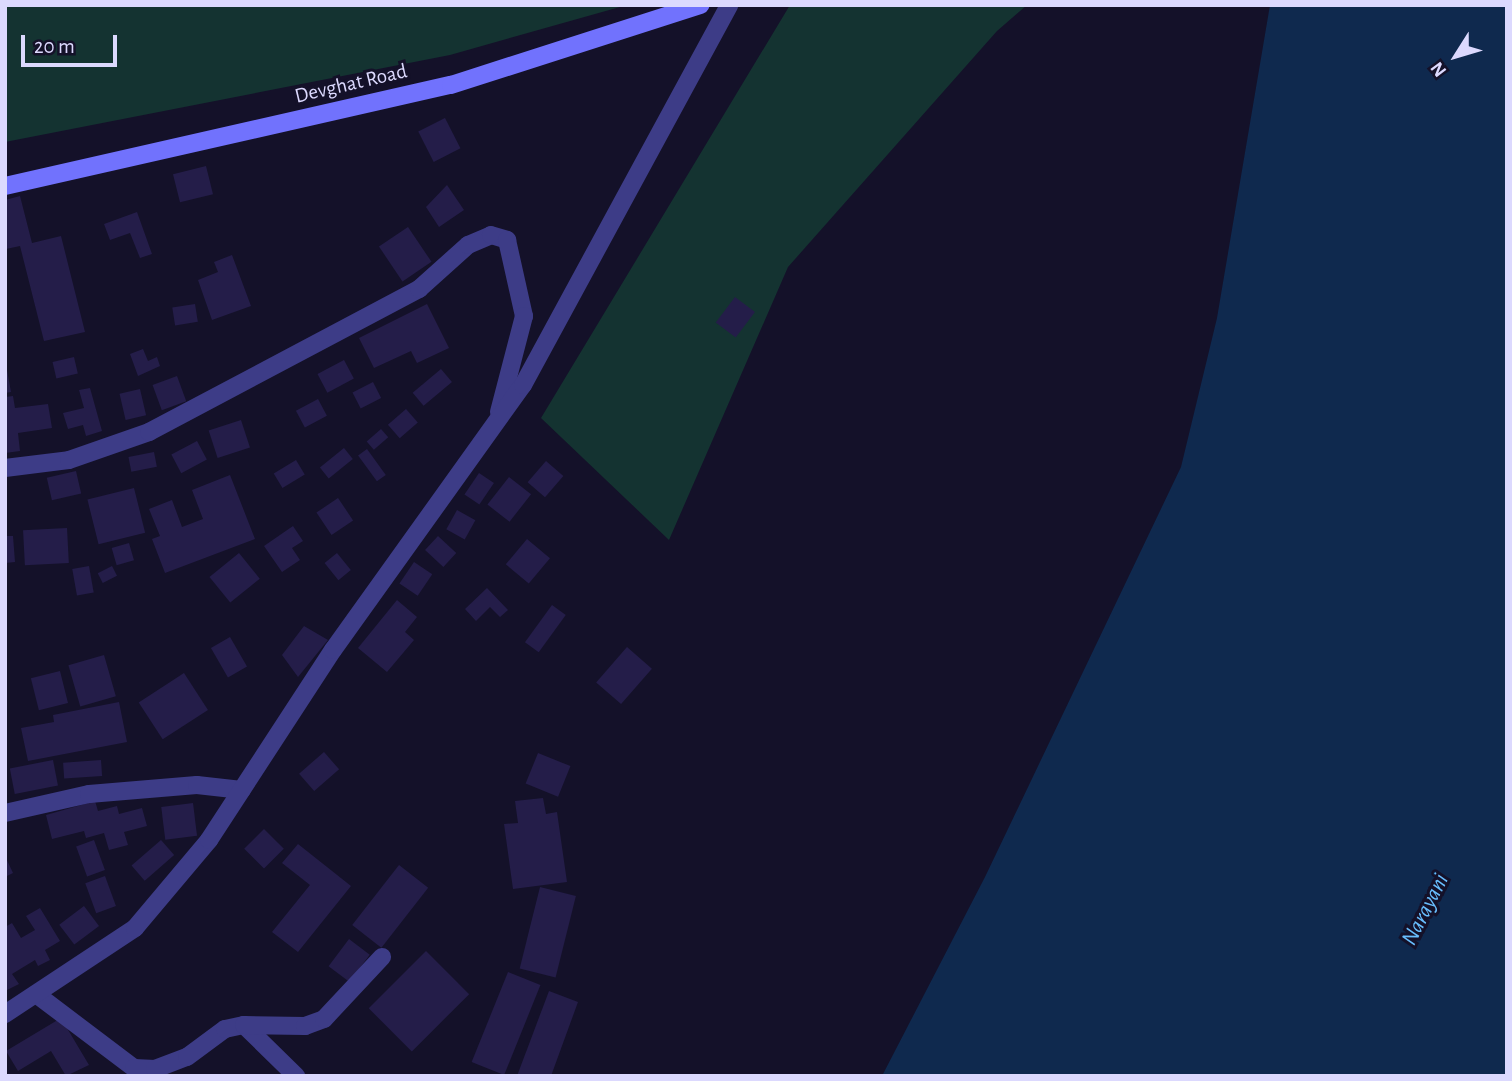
<!DOCTYPE html>
<style>
body{margin:0}
#map{position:relative;width:1512px;height:1081px;overflow:hidden;background:#141129;font-family:"Alegreya Sans",sans-serif}
div>[style]{position:absolute}
.green>*{inset:0;background:#143331}
.water>*{inset:0;background:#0f294e}
.building>*{inset:0;background:#241d49;transform-origin:0 0}
.street>*{height:18px;margin:-9px;padding:0 9px;transform-origin:9px;border-radius:9px;background:#3d3c87}
.secondary>*{height:18px;margin:-9px;padding:0 9px;transform-origin:9px;border-radius:9px;background:#7172fd}
span{translate:-50% -50%;white-space:nowrap;text-align:center;line-height:1.15;-webkit-text-stroke:6px #141129;paint-order:stroke}
.street-label{font-size:21px;color:#dcd9fe}
.water-label{font-size:23px;color:#68bdfd;font-style:italic}
.frame{position:absolute;inset:0;border:7px solid #dcd9fe;pointer-events:none}
.north{position:absolute;left:1421px;top:21px;width:70px;height:70px;-webkit-text-stroke:5px #141129;paint-order:stroke;rotate:233deg;font-size:19px;font-weight:700;line-height:28px;text-align:center;color:#dcd9fe}
.north::after{content:'';display:block;margin:auto;width:24px;height:32px;background:#dcd9fe;clip-path:polygon(50% 0,100% 100%,50% 72%,0 100%)}
.scale{position:absolute;left:21px;top:35px;width:96px;height:32px;box-sizing:border-box;border:4px solid #dcd9fe;border-top:0;padding-left:9px;font-size:21px;line-height:24px;white-space:nowrap;color:#dcd9fe;-webkit-text-stroke:5px #141129;paint-order:stroke}
</style>
<div id="map">
<div class="green">
<div style="clip-path:polygon(5px 5px,627px 5px,450px 55px,5px 142px)"></div>
<div style="clip-path:polygon(790px 5px,1027px 5px,997px 31px,788px 267px,669px 540px,541px 418px)"></div>
</div>
<div class="water">
<div style="clip-path:polygon(1270px 5px,1507px 5px,1507px 1076px,882px 1076px,985px 877px,1181px 467px,1217px 318px)"></div>
</div>
<div class="building">
<div style="left:445px;top:118px;width:34px;height:30px;rotate:63deg"></div>
<div style="left:206px;top:166px;width:29px;height:34px;rotate:76deg"></div>
<div style="clip-path:polygon(447px 185px,464px 210px,439px 227px,426px 207px)"></div>
<div style="clip-path:polygon(20px 196px,32px 243px,61px 236px,85px 332px,44px 341px,20px 246px,6px 249px,5px 245px,5px 200px)"></div>
<div style="clip-path:polygon(137px 212px,152px 254px,140px 258px,130px 233px,110px 240px,104px 224px)"></div>
<div style="left:408px;top:227px;width:42px;height:35px;rotate:56deg"></div>
<div style="clip-path:polygon(232px 255px,251px 306px,212px 320px,198px 280px,218px 272px,214px 262px)"></div>
<div style="left:735px;top:297px;width:25px;height:32px;rotate:37deg"></div>
<div style="left:195px;top:304px;width:18px;height:23px;rotate:81deg"></div>
<div style="clip-path:polygon(427px 304px,449px 348px,417px 363px,411px 351px,374px 368px,359px 338px)"></div>
<div style="clip-path:polygon(143px 349px,148px 361px,157px 357px,160px 366px,138px 376px,130px 354px)"></div>
<div style="left:74px;top:357px;width:17px;height:22px;rotate:77deg"></div>
<div style="clip-path:polygon(5px 359px,11px 392px,5px 393px)"></div>
<div style="left:344px;top:360px;width:21px;height:30px;rotate:62deg"></div>
<div style="left:441px;top:369px;width:17px;height:37px;rotate:50deg"></div>
<div style="left:177px;top:376px;width:27px;height:26px;rotate:70deg"></div>
<div style="left:373px;top:382px;width:18px;height:23px;rotate:63deg"></div>
<div style="clip-path:polygon(90px 388px,102px 431px,86px 436px,83px 425px,68px 429px,63px 413px,84px 408px,79px 390px)"></div>
<div style="left:140px;top:389px;width:27px;height:21px;rotate:77deg"></div>
<div style="clip-path:polygon(13px 396px,15px 408px,48px 404px,52px 428px,18px 433px,20px 451px,5px 453px,5px 397px)"></div>
<div style="left:318px;top:399px;width:19px;height:25px;rotate:62deg"></div>
<div style="left:406px;top:409px;width:18px;height:24px;rotate:49deg"></div>
<div style="left:241px;top:420px;width:29px;height:34px;rotate:72deg"></div>
<div style="left:381px;top:429px;width:11px;height:19px;rotate:49deg"></div>
<div style="left:197px;top:441px;width:21px;height:29px;rotate:62deg"></div>
<div style="left:344px;top:448px;width:14px;height:31px;rotate:51deg"></div>
<div style="left:367px;top:449px;width:32px;height:11px;rotate:54deg"></div>
<div style="left:154px;top:452px;width:15px;height:26px;rotate:79deg"></div>
<div style="left:296px;top:460px;width:17px;height:26px;rotate:59deg"></div>
<div style="left:546px;top:461px;width:23px;height:28px;rotate:41deg"></div>
<div style="left:76px;top:471px;width:23px;height:30px;rotate:77deg"></div>
<div style="left:479px;top:473px;width:18px;height:26px;rotate:34deg"></div>
<div style="clip-path:polygon(230px 475px,255px 539px,165px 573px,152px 539px,160px 536px,149px 509px,172px 500px,182px 527px,203px 519px,192px 490px)"></div>
<div style="left:509px;top:477px;width:28px;height:35px;rotate:38deg"></div>
<div style="left:134px;top:488px;width:46px;height:48px;rotate:76deg"></div>
<div style="left:338px;top:498px;width:27px;height:26px;rotate:56deg"></div>
<div style="left:457px;top:510px;width:21px;height:22px;rotate:29deg"></div>
<div style="clip-path:polygon(293px 526px,303px 541px,292px 548px,300px 560px,282px 572px,264px 546px)"></div>
<div style="left:67px;top:528px;width:35px;height:44px;rotate:87deg"></div>
<div style="clip-path:polygon(5px 536px,13px 536px,15px 562px,5px 563px)"></div>
<div style="left:438px;top:536px;width:25px;height:19px;rotate:43deg"></div>
<div style="left:527px;top:539px;width:30px;height:33px;rotate:40deg"></div>
<div style="left:129px;top:543px;width:18px;height:18px;rotate:74deg"></div>
<div style="left:239px;top:553px;width:33px;height:38px;rotate:51deg"></div>
<div style="left:337px;top:553px;width:22px;height:16px;rotate:51deg"></div>
<div style="left:414px;top:562px;width:22px;height:26px;rotate:34deg"></div>
<div style="left:89px;top:566px;width:27px;height:17px;rotate:80deg"></div>
<div style="left:112px;top:566px;width:11px;height:16px;rotate:63deg"></div>
<div style="clip-path:polygon(487px 588px,508px 610px,500px 617px,490px 607px,476px 621px,465px 609px)"></div>
<div style="clip-path:polygon(397px 600px,417px 617px,405px 632px,414px 640px,387px 672px,358px 648px)"></div>
<div style="left:552px;top:605px;width:17px;height:46px;rotate:36deg"></div>
<div style="clip-path:polygon(304px 626px,328px 640px,298px 677px,282px 655px)"></div>
<div style="left:230px;top:637px;width:34px;height:22px;rotate:60deg"></div>
<div style="left:627px;top:647px;width:33px;height:47px;rotate:41deg"></div>
<div style="left:104px;top:655px;width:43px;height:37px;rotate:74deg"></div>
<div style="left:60px;top:671px;width:33px;height:30px;rotate:76deg"></div>
<div style="left:184px;top:673px;width:44px;height:54px;rotate:57deg"></div>
<div style="clip-path:polygon(119px 702px,127px 742px,28px 761px,21px 728px,54px 722px,53px 715px)"></div>
<div style="left:324px;top:752px;width:23px;height:33px;rotate:49deg"></div>
<div style="left:538px;top:753px;width:35px;height:33px;rotate:22deg"></div>
<div style="left:53px;top:760px;width:26px;height:44px;rotate:79deg"></div>
<div style="left:101px;top:760px;width:16px;height:38px;rotate:86deg"></div>
<div style="clip-path:polygon(543px 798px,546px 814px,557px 812px,567px 882px,513px 889px,504px 824px,518px 823px,515px 801px)"></div>
<div style="clip-path:polygon(95px 801px,98px 811px,117px 806px,119px 814px,142px 808px,147px 826px,124px 832px,128px 845px,109px 850px,104px 833px,86px 838px,84px 831px,52px 839px,46px 815px)"></div>
<div style="left:193px;top:803px;width:33px;height:32px;rotate:83deg"></div>
<div style="left:264px;top:829px;width:28px;height:28px;rotate:45deg"></div>
<div style="left:94px;top:840px;width:32px;height:19px;rotate:70deg"></div>
<div style="left:161px;top:840px;width:20px;height:39px;rotate:49deg"></div>
<div style="clip-path:polygon(298px 844px,351px 886px,298px 952px,272px 932px,310px 885px,282px 863px)"></div>
<div style="clip-path:polygon(5px 856px,13px 873px,5px 877px)"></div>
<div style="left:399px;top:865px;width:37px;height:76px;rotate:38deg"></div>
<div style="left:105px;top:876px;width:32px;height:21px;rotate:70deg"></div>
<div style="left:540px;top:887px;width:37px;height:84px;rotate:14deg"></div>
<div style="left:84px;top:906px;width:25px;height:31px;rotate:53deg"></div>
<div style="clip-path:polygon(40px 908px,60px 941px,45px 950px,50px 960px,38px 966px,35px 960px,12px 974px,19px 984px,5px 991px,5px 927px,12px 923px,21px 938px,35px 930px,26px 916px)"></div>
<div style="left:349px;top:939px;width:26px;height:34px;rotate:37deg"></div>
<div style="left:426px;top:951px;width:61px;height:81px;rotate:45deg"></div>
<div style="left:508px;top:972px;width:35px;height:97px;rotate:22deg"></div>
<div style="clip-path:polygon(549px 991px,578px 1002px,551px 1076px,517px 1076px)"></div>
<div style="clip-path:polygon(61px 1018px,89px 1065px,66px 1076px,51px 1051px,18px 1071px,6px 1051px)"></div>
</div>
<div class="street">
<div style="left:5px;top:468px;width:64px;rotate:-7.1deg"></div>
<div style="left:69px;top:460px;width:85px;rotate:-19.3deg"></div>
<div style="left:149px;top:432px;width:306px;rotate:-27.9deg"></div>
<div style="left:419px;top:289px;width:66px;rotate:-41.9deg"></div>
<div style="left:468px;top:245px;width:25px;rotate:-23deg"></div>
<div style="left:491px;top:235px;width:17px;rotate:17deg"></div>
<div style="left:507px;top:240px;width:78px;rotate:77.4deg"></div>
<div style="left:524px;top:316px;width:99px;rotate:104.6deg"></div>
<div style="left:5px;top:813px;width:86px;rotate:-12.7deg"></div>
<div style="left:89px;top:794px;width:108px;rotate:-4.8deg"></div>
<div style="left:197px;top:785px;width:45px;rotate:6.3deg"></div>
<div style="left:36px;top:994px;width:123px;rotate:37.1deg"></div>
<div style="left:134px;top:1068px;width:21px;rotate:3deg"></div>
<div style="left:155px;top:1069px;width:34px;rotate:-21deg"></div>
<div style="left:187px;top:1057px;width:47px;rotate:-36.4deg"></div>
<div style="left:225px;top:1029px;width:19px;rotate:-12deg"></div>
<div style="left:244px;top:1025px;width:73px;rotate:44.4deg"></div>
<div style="left:5px;top:1014px;width:156px;rotate:-33.5deg"></div>
<div style="left:135px;top:928px;width:115px;rotate:-49.9deg"></div>
<div style="left:209px;top:840px;width:227px;rotate:-56.9deg"></div>
<div style="left:333px;top:650px;width:326px;rotate:-54.4deg"></div>
<div style="left:523px;top:385px;width:432px;rotate:-61.5deg"></div>
<div style="left:244px;top:1025px;width:61px;rotate:0.9deg"></div>
<div style="left:305px;top:1026px;width:20px;rotate:-20deg"></div>
<div style="left:324px;top:1019px;width:85px;rotate:-46.9deg"></div>
</div>
<div class="secondary">
<div style="left:5px;top:186px;width:457px;rotate:-12.8deg"></div>
<div style="left:451px;top:85px;width:262px;rotate:-17.8deg"></div>
</div>
<div class="street-label">
<span style="left:351px;top:84px;rotate:-13deg">Devghat Road</span>
</div>
<div class="water-label">
<span style="left:1426px;top:910px;rotate:-63deg">Narayani</span>
</div>
<div class="frame"></div>
<div class="north">N</div>
<div class="scale">20 m</div>
</div>
